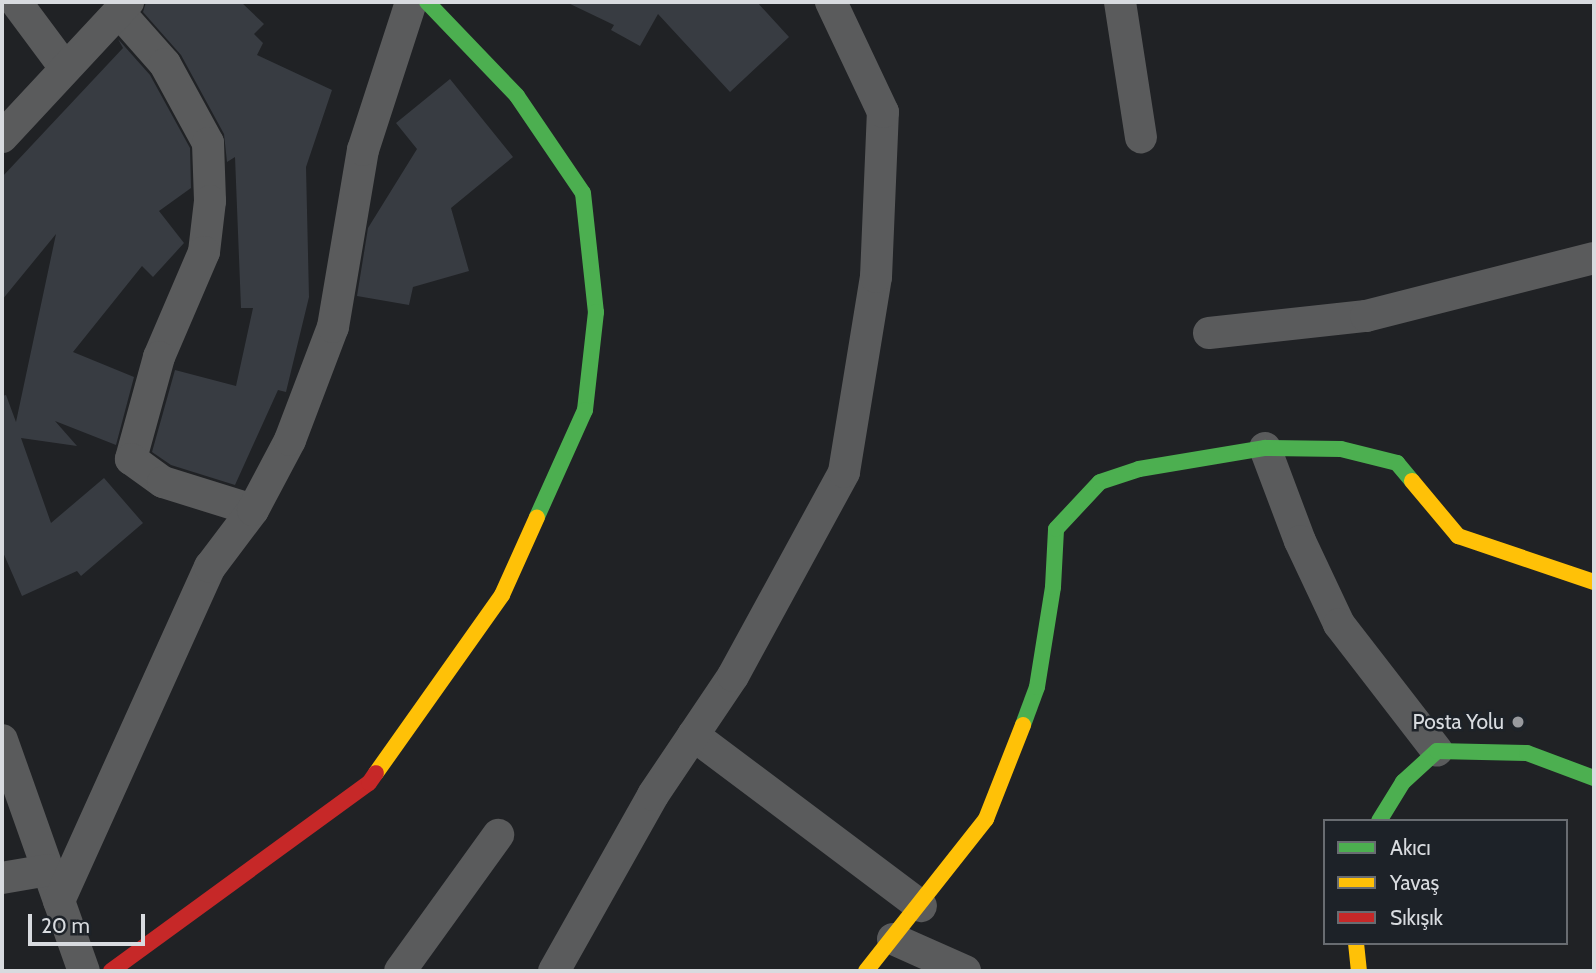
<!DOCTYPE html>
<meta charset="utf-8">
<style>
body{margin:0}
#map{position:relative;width:1596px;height:973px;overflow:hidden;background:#202225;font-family:Cabin,sans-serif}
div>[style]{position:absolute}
.building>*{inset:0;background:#383c42}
.street>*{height:32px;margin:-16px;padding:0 16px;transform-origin:16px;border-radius:16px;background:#5a5b5c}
.fast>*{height:16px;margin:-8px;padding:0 8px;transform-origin:8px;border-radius:8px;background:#4caf50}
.slow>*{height:16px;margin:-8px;padding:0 8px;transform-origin:8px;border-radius:8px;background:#ffc107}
.jam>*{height:16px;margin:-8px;padding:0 8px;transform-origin:8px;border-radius:8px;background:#c62828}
.dots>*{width:19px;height:19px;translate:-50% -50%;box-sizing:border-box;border:4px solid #1d2228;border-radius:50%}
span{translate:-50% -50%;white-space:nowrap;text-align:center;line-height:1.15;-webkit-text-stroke:5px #1d2228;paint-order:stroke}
.poi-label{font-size:21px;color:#d8dbdf}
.right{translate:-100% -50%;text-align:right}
.frame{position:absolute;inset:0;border:4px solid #d8dbdf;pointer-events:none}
.legend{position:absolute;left:1323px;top:819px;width:245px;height:126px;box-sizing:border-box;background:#1d2228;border:2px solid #686c71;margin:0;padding:9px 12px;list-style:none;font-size:21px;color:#d8dbdf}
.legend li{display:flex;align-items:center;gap:14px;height:35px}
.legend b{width:35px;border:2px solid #686c71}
.scale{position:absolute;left:28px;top:914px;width:117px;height:32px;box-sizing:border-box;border:4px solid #d8dbdf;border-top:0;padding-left:9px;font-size:21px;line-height:24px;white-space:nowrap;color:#d8dbdf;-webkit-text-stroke:5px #1d2228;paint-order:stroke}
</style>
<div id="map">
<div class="building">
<div style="clip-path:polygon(146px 2px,241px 2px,264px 24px,254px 34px,263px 43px,257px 55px,332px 90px,306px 167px,309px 297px,286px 392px,278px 390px,235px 485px,171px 465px,152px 452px,175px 370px,236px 386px,253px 308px,241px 308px,235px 157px,227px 162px,224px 134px,181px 55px,143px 12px)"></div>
<div style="clip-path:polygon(566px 2px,757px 2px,789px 37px,730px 92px,658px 14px,640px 46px,611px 30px,614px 25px)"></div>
<div style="clip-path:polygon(118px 39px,150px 75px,190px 148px,191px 188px,159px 211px,184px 243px,153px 277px,142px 266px,73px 352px,134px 377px,116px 445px,55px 421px,77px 446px,21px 438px,51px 523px,104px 478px,143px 523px,81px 576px,77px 571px,22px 596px,2px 550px,2px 396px,6px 395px,16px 422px,56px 234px,2px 300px,2px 177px,123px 48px)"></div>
<div style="clip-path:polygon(450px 79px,513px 157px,451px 208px,469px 271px,413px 287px,409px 305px,357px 296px,368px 228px,417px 149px,396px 123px)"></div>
</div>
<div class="street">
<div style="left:16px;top:2px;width:82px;rotate:53.4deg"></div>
<div style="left:1120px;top:2px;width:137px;rotate:81.2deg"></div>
<div style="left:119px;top:12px;width:69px;rotate:48.5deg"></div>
<div style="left:165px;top:64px;width:90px;rotate:61.4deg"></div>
<div style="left:208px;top:143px;width:58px;rotate:88deg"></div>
<div style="left:210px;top:201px;width:51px;rotate:96.7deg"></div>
<div style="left:204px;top:252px;width:114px;rotate:113.2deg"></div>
<div style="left:159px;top:357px;width:106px;rotate:105.4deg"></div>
<div style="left:131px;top:459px;width:39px;rotate:36deg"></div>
<div style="left:163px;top:482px;width:94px;rotate:17.3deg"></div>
<div style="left:2px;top:137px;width:185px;rotate:-47deg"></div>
<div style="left:1209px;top:333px;width:158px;rotate:-6.2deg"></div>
<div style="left:1366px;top:316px;width:235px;rotate:-14.3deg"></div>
<div style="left:1265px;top:448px;width:99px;rotate:69.4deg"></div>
<div style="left:1300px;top:541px;width:92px;rotate:64.8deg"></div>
<div style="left:1339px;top:624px;width:160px;rotate:52.3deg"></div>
<div style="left:693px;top:735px;width:285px;rotate:36.9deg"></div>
<div style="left:2px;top:740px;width:245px;rotate:70.5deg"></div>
<div style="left:2px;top:878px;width:47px;rotate:-9.9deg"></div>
<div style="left:59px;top:901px;width:367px;rotate:-65.7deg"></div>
<div style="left:210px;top:567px;width:71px;rotate:-53deg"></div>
<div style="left:253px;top:510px;width:79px;rotate:-62.1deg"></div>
<div style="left:290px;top:440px;width:121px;rotate:-69.2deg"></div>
<div style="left:333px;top:327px;width:180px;rotate:-80.4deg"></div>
<div style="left:363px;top:150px;width:156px;rotate:-72deg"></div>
<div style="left:893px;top:939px;width:79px;rotate:24deg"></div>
<div style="left:400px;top:971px;width:168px;rotate:-54.2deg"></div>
<div style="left:554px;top:971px;width:202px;rotate:-60.6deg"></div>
<div style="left:653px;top:795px;width:143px;rotate:-56.1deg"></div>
<div style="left:733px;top:676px;width:232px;rotate:-61.4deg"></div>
<div style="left:844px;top:472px;width:198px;rotate:-80.7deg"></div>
<div style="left:876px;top:277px;width:165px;rotate:-87.6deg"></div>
<div style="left:883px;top:112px;width:122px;rotate:-115.3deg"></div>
</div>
<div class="fast">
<div style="left:427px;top:2px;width:130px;rotate:46.2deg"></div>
<div style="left:517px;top:96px;width:117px;rotate:55.8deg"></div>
<div style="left:583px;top:193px;width:120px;rotate:83.8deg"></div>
<div style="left:596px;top:312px;width:99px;rotate:96.4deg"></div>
<div style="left:585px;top:410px;width:117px;rotate:114.2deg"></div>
<div style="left:1023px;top:725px;width:40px;rotate:-69.8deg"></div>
<div style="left:1037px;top:687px;width:101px;rotate:-80.9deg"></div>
<div style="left:1053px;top:587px;width:58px;rotate:-87deg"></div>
<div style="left:1056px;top:529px;width:64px;rotate:-46.9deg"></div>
<div style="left:1100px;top:482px;width:41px;rotate:-18.4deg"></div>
<div style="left:1139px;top:469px;width:128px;rotate:-9.5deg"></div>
<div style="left:1265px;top:448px;width:76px;rotate:0.8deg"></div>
<div style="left:1341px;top:449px;width:58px;rotate:14deg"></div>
<div style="left:1397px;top:463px;width:23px;rotate:50deg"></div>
<div style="left:1379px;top:821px;width:46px;rotate:-58.4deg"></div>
<div style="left:1403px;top:782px;width:46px;rotate:-42.4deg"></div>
<div style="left:1437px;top:751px;width:90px;rotate:1.3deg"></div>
<div style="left:1527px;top:753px;width:72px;rotate:20.5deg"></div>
</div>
<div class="slow">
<div style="left:1412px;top:481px;width:72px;rotate:50.1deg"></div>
<div style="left:1458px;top:536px;width:144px;rotate:18.7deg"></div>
<div style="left:376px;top:773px;width:218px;rotate:-54.7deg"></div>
<div style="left:502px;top:595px;width:85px;rotate:-65.8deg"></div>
<div style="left:1356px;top:943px;width:28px;rotate:84deg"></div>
<div style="left:866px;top:971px;width:194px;rotate:-51.7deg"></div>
<div style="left:986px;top:819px;width:101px;rotate:-68.5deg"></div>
</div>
<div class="jam">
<div style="left:111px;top:971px;width:319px;rotate:-36.1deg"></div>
<div style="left:369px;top:783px;width:12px;rotate:-55deg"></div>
</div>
<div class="dots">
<div style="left:1518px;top:722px;background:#989a9e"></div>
</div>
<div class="poi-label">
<span class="right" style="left:1504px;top:722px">Posta Yolu</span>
</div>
<div class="frame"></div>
<ul class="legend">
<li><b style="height:9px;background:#4caf50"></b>Akıcı</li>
<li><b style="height:9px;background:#ffc107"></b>Yavaş</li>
<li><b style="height:9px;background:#c62828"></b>Sıkışık</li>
</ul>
<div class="scale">20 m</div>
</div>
